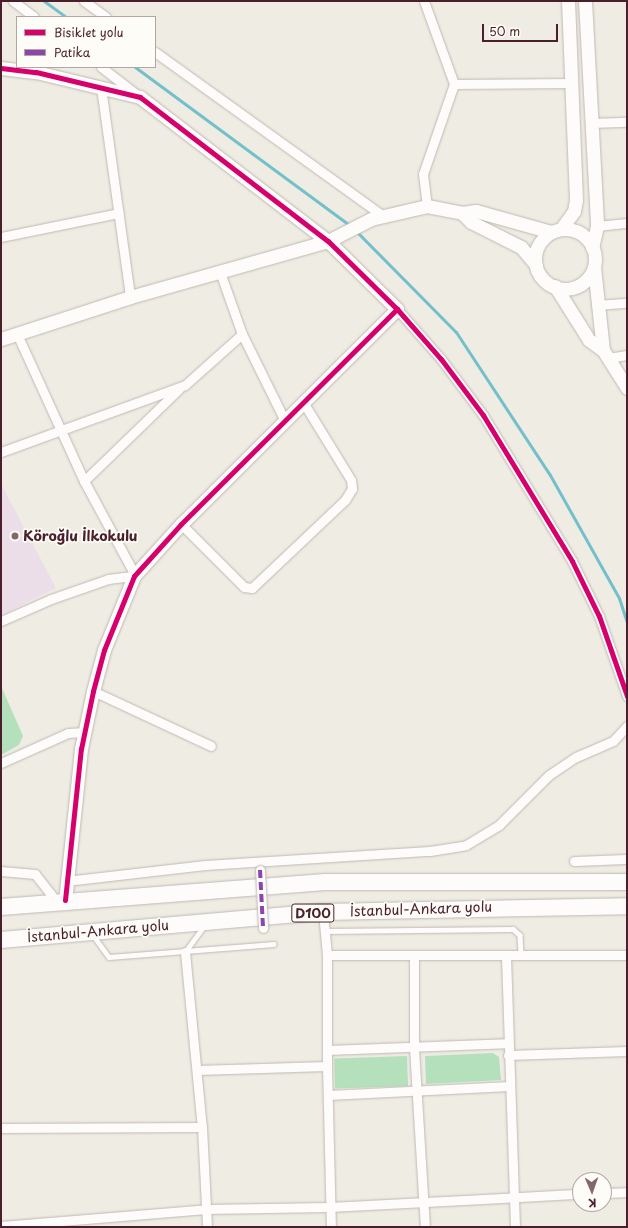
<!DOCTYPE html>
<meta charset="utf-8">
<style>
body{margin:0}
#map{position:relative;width:628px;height:1228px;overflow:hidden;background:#efece3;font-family:"Playpen Sans",sans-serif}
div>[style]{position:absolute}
.built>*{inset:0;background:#ebdee9}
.green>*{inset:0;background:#b4e1bb;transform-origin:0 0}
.stream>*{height:3px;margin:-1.5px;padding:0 1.5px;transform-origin:1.5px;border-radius:1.5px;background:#74c0ca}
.roads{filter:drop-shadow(0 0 1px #bfb8b4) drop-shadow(0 0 1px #bfb8b4)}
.lane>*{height:4.5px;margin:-2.25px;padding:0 2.25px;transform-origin:2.25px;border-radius:2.25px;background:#fdfcfb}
.street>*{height:9px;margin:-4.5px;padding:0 4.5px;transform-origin:4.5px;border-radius:4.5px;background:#fdfcfb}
.secondary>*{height:13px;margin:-6.5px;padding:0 6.5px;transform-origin:6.5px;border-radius:6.5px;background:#fdfcfb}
.secondary>.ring{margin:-6.5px;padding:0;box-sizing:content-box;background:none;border:13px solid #fdfcfb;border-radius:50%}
.highway>*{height:16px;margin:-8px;padding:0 8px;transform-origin:8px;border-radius:8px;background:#fdfcfb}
.bridges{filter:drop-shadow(0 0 1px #bfb8b4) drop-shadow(0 0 1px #bfb8b4)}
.street-bridge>*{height:9px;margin:-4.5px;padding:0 4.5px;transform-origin:4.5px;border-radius:4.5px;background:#fdfcfb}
.quiet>*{height:4px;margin-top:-2px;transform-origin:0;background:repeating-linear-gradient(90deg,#8e44ad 0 8px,transparent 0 12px)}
.cycleway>*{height:5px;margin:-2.5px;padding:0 2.5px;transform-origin:2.5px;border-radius:2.5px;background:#d6006c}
.dots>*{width:11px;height:11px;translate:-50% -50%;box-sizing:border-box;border:2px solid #fdfcf7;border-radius:50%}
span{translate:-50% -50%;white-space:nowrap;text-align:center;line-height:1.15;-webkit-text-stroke:3.5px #fdfcf7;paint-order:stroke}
.shield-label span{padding:1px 3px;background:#fdfcf7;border:1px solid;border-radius:3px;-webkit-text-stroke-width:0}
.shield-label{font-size:13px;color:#4a1f2b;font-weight:700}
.poi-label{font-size:14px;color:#4a1f2b;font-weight:700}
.left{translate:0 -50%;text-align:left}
.street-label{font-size:14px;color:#4a1f2b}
.frame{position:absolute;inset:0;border:2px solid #4a1f2b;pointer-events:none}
.legend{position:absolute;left:16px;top:16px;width:140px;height:52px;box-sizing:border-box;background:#fdfcf7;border:1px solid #b5a4a5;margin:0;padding:5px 7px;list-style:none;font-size:12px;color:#4a1f2b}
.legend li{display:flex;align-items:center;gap:8px;height:20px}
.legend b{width:20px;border:1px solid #b5a4a5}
.north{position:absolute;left:572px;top:1172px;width:40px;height:40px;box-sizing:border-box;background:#fdfcf7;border:1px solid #b5a4a5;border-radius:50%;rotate:178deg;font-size:11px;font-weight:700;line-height:16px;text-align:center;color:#4a1f2b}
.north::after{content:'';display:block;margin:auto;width:14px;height:18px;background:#84676b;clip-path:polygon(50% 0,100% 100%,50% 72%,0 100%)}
.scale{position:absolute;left:482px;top:24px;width:76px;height:18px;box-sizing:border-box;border:2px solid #4a1f2b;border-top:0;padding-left:5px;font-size:12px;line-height:14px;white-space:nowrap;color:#4a1f2b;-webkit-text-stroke:3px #fdfcf7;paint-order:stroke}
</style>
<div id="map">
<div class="built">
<div style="clip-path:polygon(1px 484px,56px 588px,1px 615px)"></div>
</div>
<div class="green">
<div style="clip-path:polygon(1px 686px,23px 736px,19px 745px,1px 755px)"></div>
<div style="clip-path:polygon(493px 1053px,499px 1057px,501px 1080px,426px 1084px,425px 1056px)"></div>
<div style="left:407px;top:1056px;width:30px;height:73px;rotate:88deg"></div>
</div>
<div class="stream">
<div style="left:44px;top:1px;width:27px;rotate:36deg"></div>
<div style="left:135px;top:67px;width:268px;rotate:36.4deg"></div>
<div style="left:356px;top:231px;width:142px;rotate:45.3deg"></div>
<div style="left:456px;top:332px;width:171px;rotate:56.7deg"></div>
<div style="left:550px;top:475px;width:141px;rotate:60.7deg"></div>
<div style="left:619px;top:598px;width:26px;rotate:72deg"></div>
</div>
<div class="roads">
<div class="lane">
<div style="left:325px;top:931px;width:188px;rotate:-0.6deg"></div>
<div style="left:513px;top:929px;width:9px;rotate:41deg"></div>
<div style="left:520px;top:935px;width:21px;rotate:87deg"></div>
<div style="left:93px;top:935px;width:27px;rotate:54deg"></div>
<div style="left:109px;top:957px;width:165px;rotate:-4.5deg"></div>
<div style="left:185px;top:952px;width:32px;rotate:-54deg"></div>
</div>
<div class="street">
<div style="left:13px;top:1px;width:26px;rotate:37deg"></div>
<div style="left:84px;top:1px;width:27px;rotate:36deg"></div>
<div style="left:424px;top:1px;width:88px;rotate:70.1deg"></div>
<div style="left:454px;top:84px;width:95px;rotate:109deg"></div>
<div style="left:423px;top:174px;width:32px;rotate:83deg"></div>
<div style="left:155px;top:52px;width:281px;rotate:35.7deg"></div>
<div style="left:101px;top:67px;width:44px;rotate:37.6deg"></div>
<div style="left:454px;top:84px;width:118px;rotate:-0.5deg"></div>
<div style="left:101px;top:87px;width:212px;rotate:82.1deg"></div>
<div style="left:591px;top:123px;width:36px;rotate:-2deg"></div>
<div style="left:597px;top:226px;width:30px;rotate:-6deg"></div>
<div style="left:1px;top:237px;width:120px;rotate:-11.5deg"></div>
<div style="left:220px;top:272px;width:66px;rotate:70.5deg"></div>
<div style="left:242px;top:334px;width:97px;rotate:63.7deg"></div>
<div style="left:596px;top:305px;width:31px;rotate:-4deg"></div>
<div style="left:397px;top:309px;width:67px;rotate:48.7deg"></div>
<div style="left:441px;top:359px;width:70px;rotate:53.1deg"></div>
<div style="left:483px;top:415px;width:171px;rotate:58.6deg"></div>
<div style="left:572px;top:561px;width:61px;rotate:63.9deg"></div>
<div style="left:599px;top:616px;width:85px;rotate:70.7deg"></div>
<div style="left:17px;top:334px;width:162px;rotate:65.5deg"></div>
<div style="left:84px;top:481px;width:107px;rotate:61.5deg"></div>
<div style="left:608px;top:358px;width:19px;rotate:-9deg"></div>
<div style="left:1px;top:452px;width:196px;rotate:-20deg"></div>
<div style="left:185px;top:385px;width:76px;rotate:-41.8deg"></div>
<div style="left:84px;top:481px;width:132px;rotate:-44.1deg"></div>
<div style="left:181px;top:524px;width:89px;rotate:45deg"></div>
<div style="left:244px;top:587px;width:8px;rotate:7deg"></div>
<div style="left:252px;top:588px;width:128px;rotate:-43.4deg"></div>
<div style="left:345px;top:500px;width:13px;rotate:-58deg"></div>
<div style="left:352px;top:489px;width:9px;rotate:-96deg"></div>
<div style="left:351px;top:480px;width:92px;rotate:-121.6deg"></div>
<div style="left:1px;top:621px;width:55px;rotate:-23.7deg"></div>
<div style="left:51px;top:599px;width:60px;rotate:-19.3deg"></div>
<div style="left:108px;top:579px;width:26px;rotate:-7deg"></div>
<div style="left:93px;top:691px;width:130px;rotate:25deg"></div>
<div style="left:1px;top:763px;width:73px;rotate:-24.1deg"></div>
<div style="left:68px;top:733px;width:17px;rotate:-3deg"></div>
<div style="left:574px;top:861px;width:53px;rotate:-2.2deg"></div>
<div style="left:1px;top:871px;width:34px;rotate:5deg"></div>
<div style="left:35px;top:874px;width:34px;rotate:52deg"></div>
<div style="left:66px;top:881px;width:140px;rotate:-6.6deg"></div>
<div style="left:205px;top:865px;width:225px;rotate:-3.6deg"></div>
<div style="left:430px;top:851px;width:36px;rotate:-9deg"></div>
<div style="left:466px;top:845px;width:39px;rotate:-31deg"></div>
<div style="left:499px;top:825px;width:71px;rotate:-45deg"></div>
<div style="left:549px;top:775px;width:32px;rotate:-34deg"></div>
<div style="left:576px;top:757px;width:40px;rotate:-23.4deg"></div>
<div style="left:613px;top:741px;width:21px;rotate:-47deg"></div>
<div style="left:323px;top:912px;width:43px;rotate:84.7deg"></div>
<div style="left:185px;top:952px;width:176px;rotate:84.5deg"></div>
<div style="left:202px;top:1127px;width:100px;rotate:87.1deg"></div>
<div style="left:414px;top:956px;width:92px;rotate:90deg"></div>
<div style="left:414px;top:1048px;width:179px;rotate:86.5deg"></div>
<div style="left:506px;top:956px;width:271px;rotate:88.1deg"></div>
<div style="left:327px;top:1050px;width:179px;rotate:-2.2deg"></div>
<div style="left:508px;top:1055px;width:119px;rotate:-1.9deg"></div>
<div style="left:327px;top:1066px;width:161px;rotate:88.6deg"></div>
<div style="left:197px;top:1070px;width:130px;rotate:-1.8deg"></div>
<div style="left:327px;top:1066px;width:111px;rotate:-90deg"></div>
<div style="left:327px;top:955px;width:300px"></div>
<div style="left:328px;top:1095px;width:182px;rotate:-2.8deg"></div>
<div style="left:1px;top:1128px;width:201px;rotate:-0.3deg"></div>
<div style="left:604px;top:1193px;width:23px;rotate:-2deg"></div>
<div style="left:1px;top:1226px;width:206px;rotate:-4.7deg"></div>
<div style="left:206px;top:1209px;width:123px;rotate:-0.9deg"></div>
<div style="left:329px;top:1207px;width:251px;rotate:-3deg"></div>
</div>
<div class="secondary">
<div style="left:585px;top:1px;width:225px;rotate:86.9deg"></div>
<div style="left:597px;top:226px;width:22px;rotate:103deg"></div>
<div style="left:1px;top:68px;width:35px;rotate:7deg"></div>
<div style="left:36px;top:72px;width:107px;rotate:13.5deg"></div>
<div style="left:140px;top:97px;width:237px;rotate:37.5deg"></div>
<div style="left:328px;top:241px;width:97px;rotate:44.6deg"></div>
<div style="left:397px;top:309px;width:305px;rotate:135.1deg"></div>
<div style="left:181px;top:524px;width:70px;rotate:132.1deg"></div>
<div style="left:134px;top:576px;width:80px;rotate:112.1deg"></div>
<div style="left:104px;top:650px;width:42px;rotate:105deg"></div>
<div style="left:93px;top:691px;width:59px;rotate:101.7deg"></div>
<div style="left:81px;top:749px;width:152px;rotate:96deg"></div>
<div style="left:462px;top:213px;width:14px;rotate:-8deg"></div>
<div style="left:476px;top:211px;width:78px;rotate:15.6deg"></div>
<div style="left:561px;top:229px;width:22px;rotate:-54deg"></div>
<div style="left:574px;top:211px;width:11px;rotate:-80deg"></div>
<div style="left:576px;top:200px;width:199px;rotate:-92.3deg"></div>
<div class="ring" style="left:535px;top:229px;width:47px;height:47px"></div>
<div style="left:594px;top:267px;width:83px;rotate:83.8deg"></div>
<div style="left:555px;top:286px;width:64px;rotate:57.8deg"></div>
<div style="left:589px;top:340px;width:17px;rotate:36deg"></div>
<div style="left:603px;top:350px;width:45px;rotate:57.7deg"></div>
<div style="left:1px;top:339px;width:136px;rotate:-18deg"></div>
<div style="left:130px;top:297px;width:206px;rotate:-15.8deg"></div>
<div style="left:328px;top:241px;width:48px;rotate:-27.1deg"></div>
<div style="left:371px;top:219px;width:57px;rotate:-13.1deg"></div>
<div style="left:427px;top:206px;width:36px;rotate:11deg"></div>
<div style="left:462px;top:213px;width:13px;rotate:45deg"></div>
<div style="left:471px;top:222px;width:56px;rotate:26.6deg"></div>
<div style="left:521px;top:247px;width:23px;rotate:50deg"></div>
</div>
<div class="highway">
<div style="left:1px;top:907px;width:325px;rotate:-4.4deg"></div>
<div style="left:325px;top:882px;width:302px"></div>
<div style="left:1px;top:940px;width:323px;rotate:-5deg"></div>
<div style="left:323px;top:912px;width:304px;rotate:-1.1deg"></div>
</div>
</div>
<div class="bridges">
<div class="street-bridge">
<div style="left:260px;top:870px;width:58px;rotate:87deg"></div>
</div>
</div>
<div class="quiet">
<div style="left:260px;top:870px;width:58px;rotate:87deg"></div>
</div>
<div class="cycleway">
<div style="left:1px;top:68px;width:35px;rotate:7deg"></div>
<div style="left:36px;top:72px;width:107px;rotate:13.5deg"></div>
<div style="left:140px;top:97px;width:237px;rotate:37.5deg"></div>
<div style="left:328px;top:241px;width:97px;rotate:44.6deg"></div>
<div style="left:397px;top:309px;width:67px;rotate:48.7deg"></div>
<div style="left:441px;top:359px;width:70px;rotate:53.1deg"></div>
<div style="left:483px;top:415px;width:171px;rotate:58.6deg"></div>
<div style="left:572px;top:561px;width:61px;rotate:63.9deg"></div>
<div style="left:599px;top:616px;width:85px;rotate:70.7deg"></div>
<div style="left:65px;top:900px;width:152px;rotate:-84deg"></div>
<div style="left:81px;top:749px;width:59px;rotate:-78.3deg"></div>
<div style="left:93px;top:691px;width:42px;rotate:-75deg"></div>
<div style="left:104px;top:650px;width:80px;rotate:-67.9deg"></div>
<div style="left:134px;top:576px;width:70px;rotate:-47.9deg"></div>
<div style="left:181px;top:524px;width:305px;rotate:-44.9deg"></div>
</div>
<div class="dots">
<div style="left:15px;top:536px;background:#84676b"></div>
</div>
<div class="shield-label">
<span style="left:313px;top:913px">D100</span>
</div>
<div class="poi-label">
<span class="left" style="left:23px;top:536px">Köroğlu İlkokulu</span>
</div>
<div class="street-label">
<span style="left:421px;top:909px;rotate:-2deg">İstanbul-Ankara yolu</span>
<span style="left:98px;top:931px;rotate:-5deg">İstanbul-Ankara yolu</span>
</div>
<div class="frame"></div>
<ul class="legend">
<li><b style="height:5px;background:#d6006c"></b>Bisiklet yolu</li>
<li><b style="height:5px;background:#8e44ad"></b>Patika</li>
</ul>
<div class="north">K</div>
<div class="scale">50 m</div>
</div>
